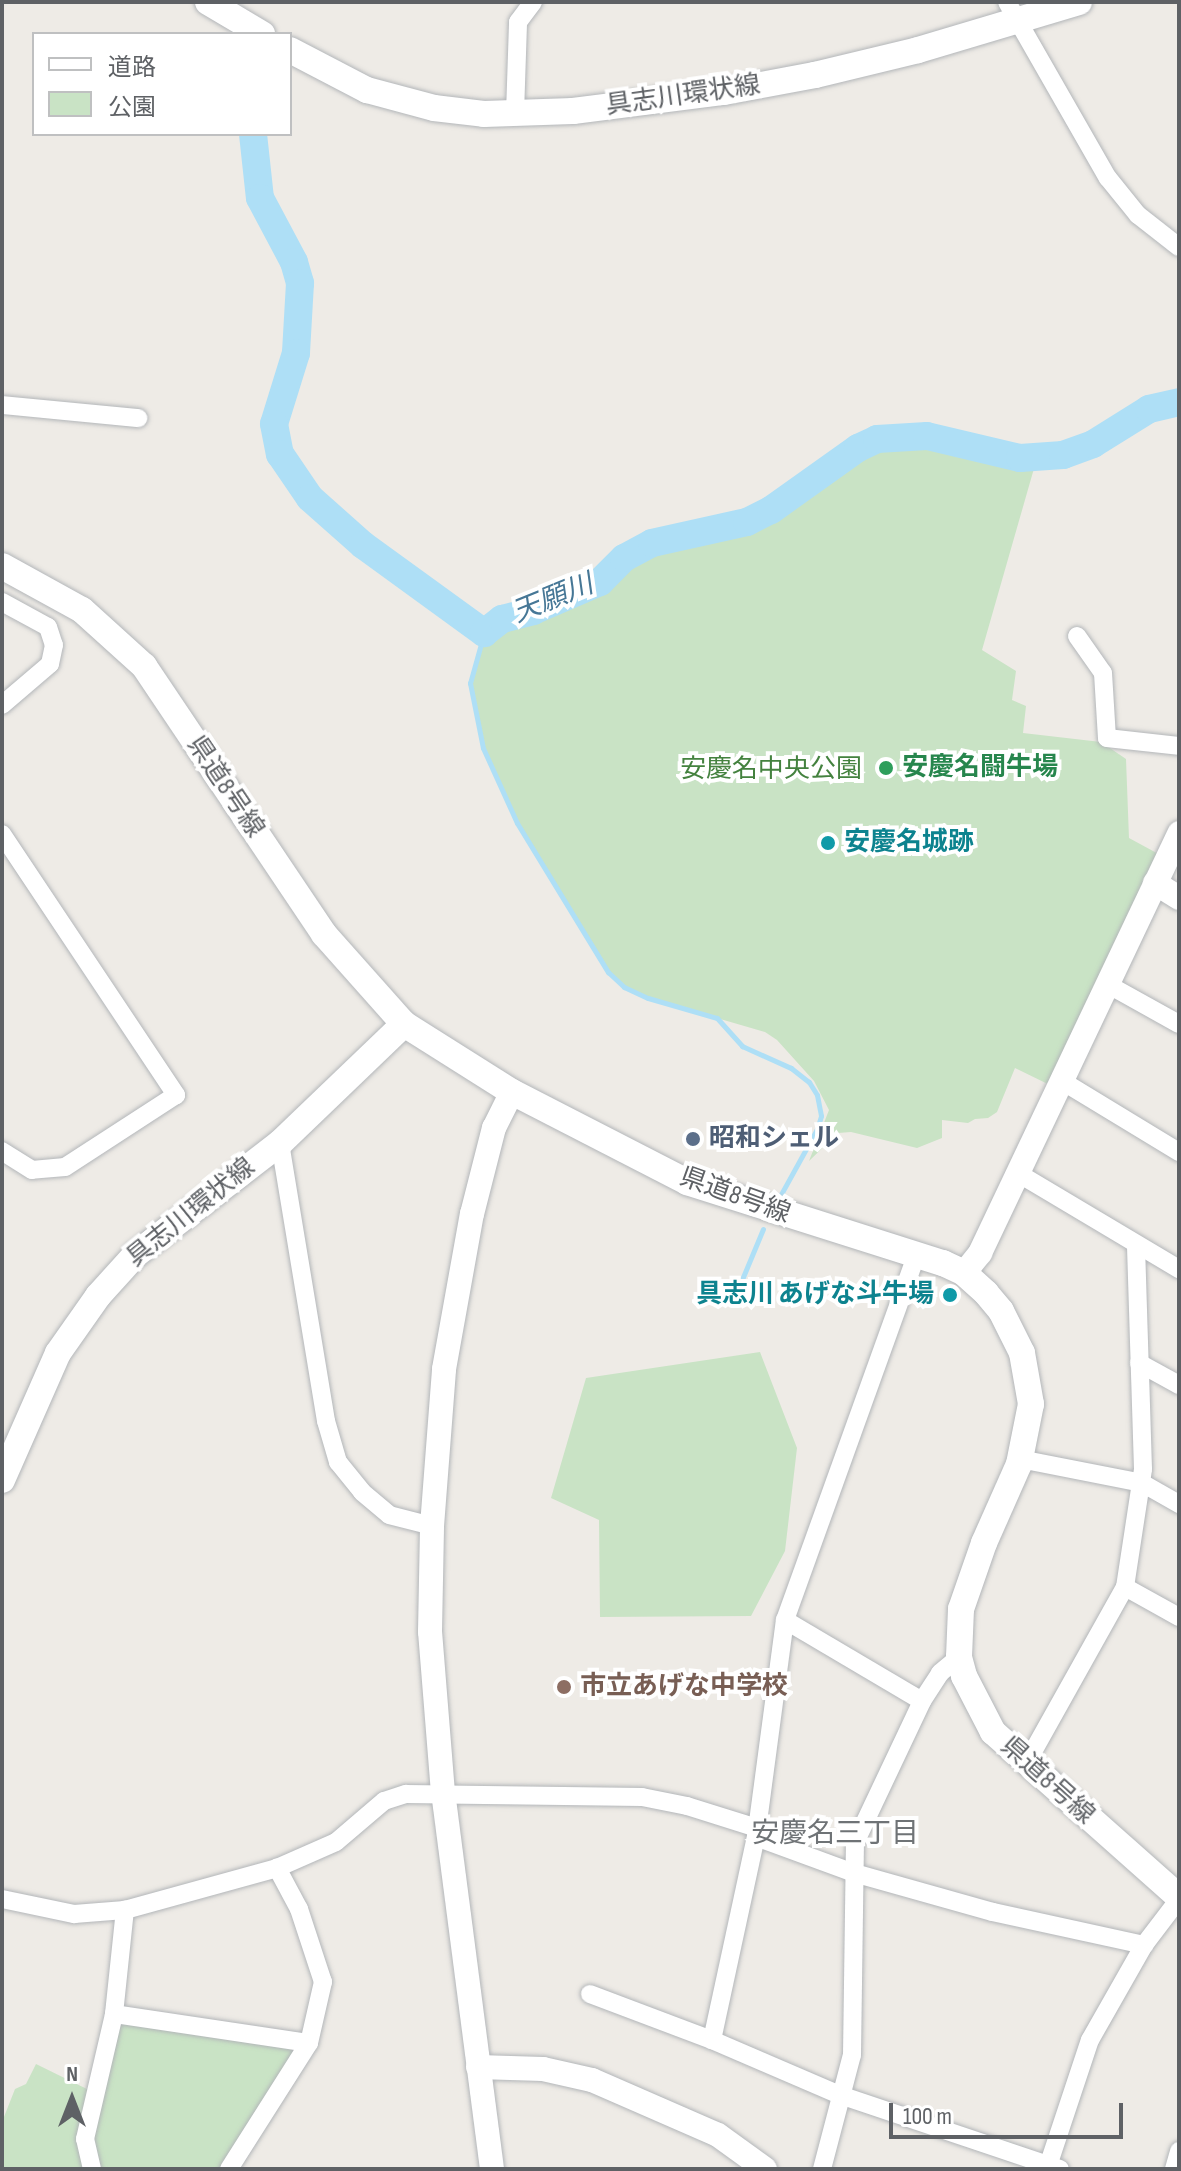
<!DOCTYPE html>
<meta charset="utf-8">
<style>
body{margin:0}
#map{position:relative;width:1181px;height:2171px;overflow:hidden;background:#eeebe6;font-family:"Sofia Sans Condensed","Noto Sans JP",sans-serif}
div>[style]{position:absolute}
.green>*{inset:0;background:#c9e3c5}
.stream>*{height:5px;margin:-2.5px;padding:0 2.5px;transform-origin:2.5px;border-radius:2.5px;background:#aedff6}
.river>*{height:28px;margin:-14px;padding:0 14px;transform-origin:14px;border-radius:14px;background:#aedff6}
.roads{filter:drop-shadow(0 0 2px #b3b6b9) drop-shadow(0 0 2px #b3b6b9)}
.minor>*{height:18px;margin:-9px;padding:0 9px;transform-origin:9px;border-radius:9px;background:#fff}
.tertiary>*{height:24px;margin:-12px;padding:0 12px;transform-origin:12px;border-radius:12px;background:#fff}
.secondary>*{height:26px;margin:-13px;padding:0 13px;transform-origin:13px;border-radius:13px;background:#fff}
.dots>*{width:22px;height:22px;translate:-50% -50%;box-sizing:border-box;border:4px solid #fff;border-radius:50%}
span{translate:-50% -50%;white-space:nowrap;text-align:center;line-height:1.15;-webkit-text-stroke:8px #fff;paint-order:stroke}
.street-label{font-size:26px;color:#5e6165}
.leisure-label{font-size:26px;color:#27864d;font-weight:700}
.left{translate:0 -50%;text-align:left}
.park-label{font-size:26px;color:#44823f}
.culture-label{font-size:26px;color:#0d838f;font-weight:700}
.right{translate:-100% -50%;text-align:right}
.service-label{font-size:26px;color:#4e5e75;font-weight:700}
.education-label{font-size:26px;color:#785e54;font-weight:700}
.water-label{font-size:28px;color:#467796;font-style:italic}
.neighbourhood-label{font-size:28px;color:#6f7376}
.frame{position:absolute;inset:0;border:4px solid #5e6165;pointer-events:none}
.legend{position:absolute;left:32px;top:32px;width:260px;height:104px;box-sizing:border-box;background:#fff;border:2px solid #bfc0c1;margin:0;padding:10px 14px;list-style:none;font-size:24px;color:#5e6165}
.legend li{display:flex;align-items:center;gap:16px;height:40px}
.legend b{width:40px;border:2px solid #bfc0c1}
.north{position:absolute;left:32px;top:2059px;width:80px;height:80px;-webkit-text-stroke:6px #fff;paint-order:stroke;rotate:0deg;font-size:22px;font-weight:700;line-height:32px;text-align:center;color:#5e6165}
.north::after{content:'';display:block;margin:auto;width:28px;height:36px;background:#5e6165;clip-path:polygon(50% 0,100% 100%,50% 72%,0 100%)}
.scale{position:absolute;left:889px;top:2103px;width:234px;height:36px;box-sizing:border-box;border:4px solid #5e6165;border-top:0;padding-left:10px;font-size:24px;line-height:28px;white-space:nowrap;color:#5e6165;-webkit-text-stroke:6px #fff;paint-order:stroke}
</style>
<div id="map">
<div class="green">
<div style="clip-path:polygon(927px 436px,995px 453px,1037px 458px,982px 650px,1016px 671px,1012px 700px,1026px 706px,1023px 733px,1101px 742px,1126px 759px,1129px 838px,1164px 857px,1058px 1089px,1015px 1068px,997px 1112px,988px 1118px,975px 1119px,968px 1123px,942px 1120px,942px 1138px,917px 1148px,851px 1132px,838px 1133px,809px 1161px,829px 1110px,814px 1081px,777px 1040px,765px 1032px,648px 998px,624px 987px,608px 972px,517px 823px,483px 748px,470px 683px,484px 633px,502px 619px,533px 611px,600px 582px,624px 558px,652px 543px,725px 529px,771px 510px,858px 448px,877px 439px)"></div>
<div style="clip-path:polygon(760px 1352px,797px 1448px,785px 1551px,751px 1616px,600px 1617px,599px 1520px,551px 1498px,586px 1378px)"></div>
<div style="clip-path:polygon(114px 2014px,309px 2043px,228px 2169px,2px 2169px,2px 2122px,15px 2089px,26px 2084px,36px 2064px,95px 2093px)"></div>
</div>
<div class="stream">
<div style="left:484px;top:633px;width:52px;rotate:105.6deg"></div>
<div style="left:470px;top:683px;width:66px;rotate:78.7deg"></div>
<div style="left:483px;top:748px;width:82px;rotate:65.6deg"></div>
<div style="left:517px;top:823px;width:175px;rotate:58.6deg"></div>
<div style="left:608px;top:972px;width:22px;rotate:43deg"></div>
<div style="left:624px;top:987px;width:26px;rotate:25deg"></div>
<div style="left:648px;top:998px;width:72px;rotate:16.2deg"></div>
<div style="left:717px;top:1018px;width:38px;rotate:48deg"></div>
<div style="left:742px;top:1046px;width:54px;rotate:24.2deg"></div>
<div style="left:791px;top:1068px;width:23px;rotate:38deg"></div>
<div style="left:809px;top:1082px;width:15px;rotate:58deg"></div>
<div style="left:817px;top:1095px;width:21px;rotate:79deg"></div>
<div style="left:821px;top:1116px;width:14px;rotate:107deg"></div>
<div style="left:817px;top:1129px;width:77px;rotate:118.9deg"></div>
<div style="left:738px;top:1289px;width:65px;rotate:-67.4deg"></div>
</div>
<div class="river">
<div style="left:253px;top:134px;width:64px;rotate:83.8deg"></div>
<div style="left:260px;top:198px;width:72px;rotate:62deg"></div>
<div style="left:294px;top:262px;width:22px;rotate:74deg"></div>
<div style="left:300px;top:283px;width:70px;rotate:93.3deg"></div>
<div style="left:296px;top:353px;width:74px;rotate:107.2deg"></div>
<div style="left:274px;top:424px;width:31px;rotate:79deg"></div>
<div style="left:280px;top:454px;width:53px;rotate:55.7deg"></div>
<div style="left:310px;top:498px;width:71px;rotate:41.6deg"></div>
<div style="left:363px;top:545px;width:150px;rotate:36deg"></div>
<div style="left:484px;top:633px;width:23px;rotate:-38deg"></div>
<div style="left:502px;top:619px;width:32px;rotate:-14deg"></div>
<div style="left:533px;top:611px;width:73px;rotate:-23.4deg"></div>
<div style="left:600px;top:582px;width:34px;rotate:-45deg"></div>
<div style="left:624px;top:558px;width:32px;rotate:-28deg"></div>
<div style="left:652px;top:543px;width:97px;rotate:-12.5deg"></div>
<div style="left:747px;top:522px;width:27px;rotate:-27deg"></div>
<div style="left:771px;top:510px;width:107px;rotate:-35.5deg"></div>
<div style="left:858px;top:448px;width:21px;rotate:-25deg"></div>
<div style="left:877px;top:439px;width:50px;rotate:-3.4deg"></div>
<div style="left:927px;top:436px;width:96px;rotate:13.3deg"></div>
<div style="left:1020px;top:458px;width:43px;rotate:-4deg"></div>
<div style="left:1063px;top:455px;width:32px;rotate:-20deg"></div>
<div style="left:1093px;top:444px;width:66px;rotate:-32deg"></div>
<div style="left:1149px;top:409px;width:31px;rotate:-13deg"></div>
</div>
<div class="roads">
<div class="minor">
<div style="left:1007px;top:2px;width:203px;rotate:60.2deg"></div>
<div style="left:1108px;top:178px;width:48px;rotate:51deg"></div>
<div style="left:1138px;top:215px;width:52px;rotate:38deg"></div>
<div style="left:515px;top:114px;width:92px;rotate:-88.1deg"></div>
<div style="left:518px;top:22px;width:25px;rotate:-53deg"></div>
<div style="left:2px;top:405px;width:137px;rotate:5.5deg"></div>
<div style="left:2px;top:602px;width:52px;rotate:28.5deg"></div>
<div style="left:48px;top:627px;width:19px;rotate:72deg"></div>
<div style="left:54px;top:645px;width:19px;rotate:102deg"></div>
<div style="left:50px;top:664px;width:63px;rotate:139.5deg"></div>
<div style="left:1077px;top:636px;width:45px;rotate:54.9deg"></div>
<div style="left:1103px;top:673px;width:65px;rotate:86.5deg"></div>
<div style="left:1107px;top:738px;width:72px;rotate:6.3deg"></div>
<div style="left:2px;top:834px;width:314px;rotate:56.3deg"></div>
<div style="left:176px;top:1095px;width:132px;rotate:147deg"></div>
<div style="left:65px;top:1167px;width:33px;rotate:175deg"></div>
<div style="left:32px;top:1170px;width:36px;rotate:-148deg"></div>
<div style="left:1107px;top:984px;width:82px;rotate:29.1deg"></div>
<div style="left:1062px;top:1081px;width:137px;rotate:31.3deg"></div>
<div style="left:280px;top:1143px;width:282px;rotate:80.6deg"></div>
<div style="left:326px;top:1421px;width:43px;rotate:73.7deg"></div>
<div style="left:338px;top:1462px;width:38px;rotate:51deg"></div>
<div style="left:362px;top:1492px;width:35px;rotate:40deg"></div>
<div style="left:389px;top:1515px;width:44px;rotate:14.3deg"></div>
<div style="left:1016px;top:1172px;width:190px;rotate:30.8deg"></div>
<div style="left:1139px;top:1363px;width:46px;rotate:28.8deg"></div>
<div style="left:1020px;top:1459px;width:124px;rotate:11.1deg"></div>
<div style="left:1142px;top:1483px;width:43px;rotate:29.6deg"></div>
<div style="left:1125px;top:1587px;width:62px;rotate:29.1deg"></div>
<div style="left:785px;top:1620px;width:159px;rotate:30.6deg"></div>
<div style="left:1026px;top:1764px;width:203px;rotate:-60.8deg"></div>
<div style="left:1125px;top:1587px;width:119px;rotate:-81.3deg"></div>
<div style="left:1143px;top:1469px;width:224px;rotate:-91.8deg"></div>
<div style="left:756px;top:1837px;width:104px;rotate:20.2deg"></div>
<div style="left:854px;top:1873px;width:144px;rotate:15.7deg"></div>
<div style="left:993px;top:1912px;width:155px;rotate:12.3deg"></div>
<div style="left:2px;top:1899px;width:74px;rotate:11.8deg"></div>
<div style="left:74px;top:1914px;width:51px;rotate:-4.5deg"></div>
<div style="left:125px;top:1910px;width:158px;rotate:-15.4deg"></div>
<div style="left:277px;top:1868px;width:64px;rotate:-23.8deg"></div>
<div style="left:336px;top:1842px;width:63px;rotate:-40.5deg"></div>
<div style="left:384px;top:1801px;width:23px;rotate:-18deg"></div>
<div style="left:406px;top:1794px;width:236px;rotate:0.7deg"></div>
<div style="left:642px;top:1797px;width:46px;rotate:11.3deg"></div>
<div style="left:687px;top:1806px;width:73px;rotate:17.4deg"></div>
<div style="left:590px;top:1994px;width:130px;rotate:20.7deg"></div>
<div style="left:712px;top:2040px;width:139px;rotate:23.3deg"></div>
<div style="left:840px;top:2095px;width:232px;rotate:18.6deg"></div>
<div style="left:114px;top:2014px;width:197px;rotate:8.5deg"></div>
<div style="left:712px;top:2040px;width:208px;rotate:-77.8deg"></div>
<div style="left:756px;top:1837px;width:219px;rotate:-82.4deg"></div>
<div style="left:785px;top:1620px;width:389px;rotate:-70.2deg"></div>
<div style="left:92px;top:2169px;width:31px;rotate:-103deg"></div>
<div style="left:85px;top:2139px;width:128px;rotate:-76.9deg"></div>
<div style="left:114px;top:2014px;width:105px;rotate:-84deg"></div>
<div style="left:229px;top:2169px;width:149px;rotate:-57.6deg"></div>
<div style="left:309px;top:2043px;width:63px;rotate:-77.1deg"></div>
<div style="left:323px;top:1982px;width:77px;rotate:-108.2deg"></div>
<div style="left:299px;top:1909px;width:47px;rotate:-118.2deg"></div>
<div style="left:822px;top:2169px;width:118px;rotate:-75.3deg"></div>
<div style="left:852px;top:2055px;width:212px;rotate:-89.2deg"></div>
<div style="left:855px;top:1843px;width:157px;rotate:-64.7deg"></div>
<div style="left:922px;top:1701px;width:33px;rotate:-57deg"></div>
<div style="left:940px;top:1673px;width:25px;rotate:-40deg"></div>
<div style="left:1047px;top:2169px;width:136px;rotate:-71.6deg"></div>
<div style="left:1090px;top:2040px;width:109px;rotate:-60.4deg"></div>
<div style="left:1144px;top:1945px;width:58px;rotate:-52.7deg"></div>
<div style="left:1174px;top:2169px;width:19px;rotate:-74deg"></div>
</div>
<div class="tertiary">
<div style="left:1155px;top:883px;width:28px;rotate:32deg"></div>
<div style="left:964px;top:1273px;width:26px;rotate:-51deg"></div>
<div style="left:980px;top:1253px;width:465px;rotate:-64.6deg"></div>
<div style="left:478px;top:2067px;width:65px;rotate:1.8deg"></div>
<div style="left:543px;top:2069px;width:50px;rotate:12.7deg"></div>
<div style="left:592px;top:2080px;width:137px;rotate:23.6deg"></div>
<div style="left:718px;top:2135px;width:58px;rotate:35.9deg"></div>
<div style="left:492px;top:2169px;width:379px;rotate:-97.4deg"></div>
<div style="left:443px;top:1793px;width:162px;rotate:-94.6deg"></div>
<div style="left:430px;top:1632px;width:106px;rotate:-88.9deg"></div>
<div style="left:432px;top:1526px;width:157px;rotate:-85.6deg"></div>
<div style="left:444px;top:1369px;width:158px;rotate:-79.8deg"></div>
<div style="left:472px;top:1214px;width:89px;rotate:-75.7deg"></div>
<div style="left:494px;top:1128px;width:40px;rotate:-63.4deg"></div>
</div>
<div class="secondary">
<div style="left:208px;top:2px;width:63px;rotate:30.7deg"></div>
<div style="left:290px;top:50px;width:87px;rotate:27.5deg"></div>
<div style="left:367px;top:90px;width:69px;rotate:15deg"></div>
<div style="left:434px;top:108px;width:50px;rotate:6.8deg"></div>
<div style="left:484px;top:114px;width:89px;rotate:-1.9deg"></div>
<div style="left:573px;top:111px;width:152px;rotate:-7.2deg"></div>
<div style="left:724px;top:92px;width:93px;rotate:-10.6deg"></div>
<div style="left:815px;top:75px;width:106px;rotate:-13.6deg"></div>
<div style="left:918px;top:50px;width:168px;rotate:-16.6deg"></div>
<div style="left:2px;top:566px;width:91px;rotate:28.8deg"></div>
<div style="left:82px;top:610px;width:84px;rotate:42.1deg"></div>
<div style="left:144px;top:666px;width:323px;rotate:56.1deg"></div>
<div style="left:324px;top:934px;width:120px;rotate:48.4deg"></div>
<div style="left:404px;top:1024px;width:128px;rotate:32.2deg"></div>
<div style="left:512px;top:1092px;width:197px;rotate:27.2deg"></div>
<div style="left:687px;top:1182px;width:269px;rotate:17.6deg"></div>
<div style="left:943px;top:1263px;width:23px;rotate:25deg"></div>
<div style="left:964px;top:1273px;width:30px;rotate:42deg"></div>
<div style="left:986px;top:1293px;width:23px;rotate:50deg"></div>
<div style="left:1001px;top:1311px;width:47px;rotate:63.4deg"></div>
<div style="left:1022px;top:1353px;width:52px;rotate:80deg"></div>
<div style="left:1031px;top:1404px;width:61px;rotate:101.3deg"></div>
<div style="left:1019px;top:1464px;width:86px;rotate:113.9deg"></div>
<div style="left:984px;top:1543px;width:70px;rotate:109.2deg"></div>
<div style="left:961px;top:1609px;width:48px;rotate:92.4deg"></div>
<div style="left:959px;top:1657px;width:20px;rotate:75deg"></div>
<div style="left:964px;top:1676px;width:63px;rotate:62.6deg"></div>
<div style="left:993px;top:1732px;width:249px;rotate:41.6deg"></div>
<div style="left:2px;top:1480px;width:139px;rotate:-66.2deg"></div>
<div style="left:58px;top:1353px;width:70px;rotate:-54.9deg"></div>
<div style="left:98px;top:1296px;width:55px;rotate:-47.9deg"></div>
<div style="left:135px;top:1255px;width:183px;rotate:-37.7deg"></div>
<div style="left:280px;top:1143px;width:172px;rotate:-43.8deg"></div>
</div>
</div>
<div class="dots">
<div style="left:886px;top:768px;background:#2e9e5b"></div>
<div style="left:828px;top:843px;background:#0f9aa8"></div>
<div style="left:693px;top:1139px;background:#5c6f8a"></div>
<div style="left:950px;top:1295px;background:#0f9aa8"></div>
<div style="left:564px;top:1687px;background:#8d6e63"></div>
</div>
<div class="street-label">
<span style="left:683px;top:96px;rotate:-8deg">具志川環状線</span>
<span style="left:225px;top:787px;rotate:56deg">県道8号線</span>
<span style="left:735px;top:1196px;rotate:20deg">県道8号線</span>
<span style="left:191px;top:1213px;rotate:-39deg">具志川環状線</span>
<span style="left:1047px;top:1781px;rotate:42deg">県道8号線</span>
</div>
<div class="leisure-label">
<span class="left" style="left:902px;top:768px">安慶名闘牛場</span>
</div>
<div class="park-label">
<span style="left:771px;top:770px">安慶名中央公園</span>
</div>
<div class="culture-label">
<span class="left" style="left:844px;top:843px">安慶名城跡</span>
<span class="right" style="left:934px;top:1295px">具志川 あげな斗牛場</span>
</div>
<div class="service-label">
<span class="left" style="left:709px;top:1139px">昭和シェル</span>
</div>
<div class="education-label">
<span class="left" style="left:580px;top:1687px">市立あげな中学校</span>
</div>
<div class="water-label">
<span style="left:553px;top:599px;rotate:-22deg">天願川</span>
</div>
<div class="neighbourhood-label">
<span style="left:835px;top:1834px">安慶名三丁目</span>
</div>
<div class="frame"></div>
<ul class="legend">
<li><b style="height:10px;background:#fff"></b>道路</li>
<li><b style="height:22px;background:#c9e3c5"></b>公園</li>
</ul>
<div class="north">N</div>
<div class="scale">100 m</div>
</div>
